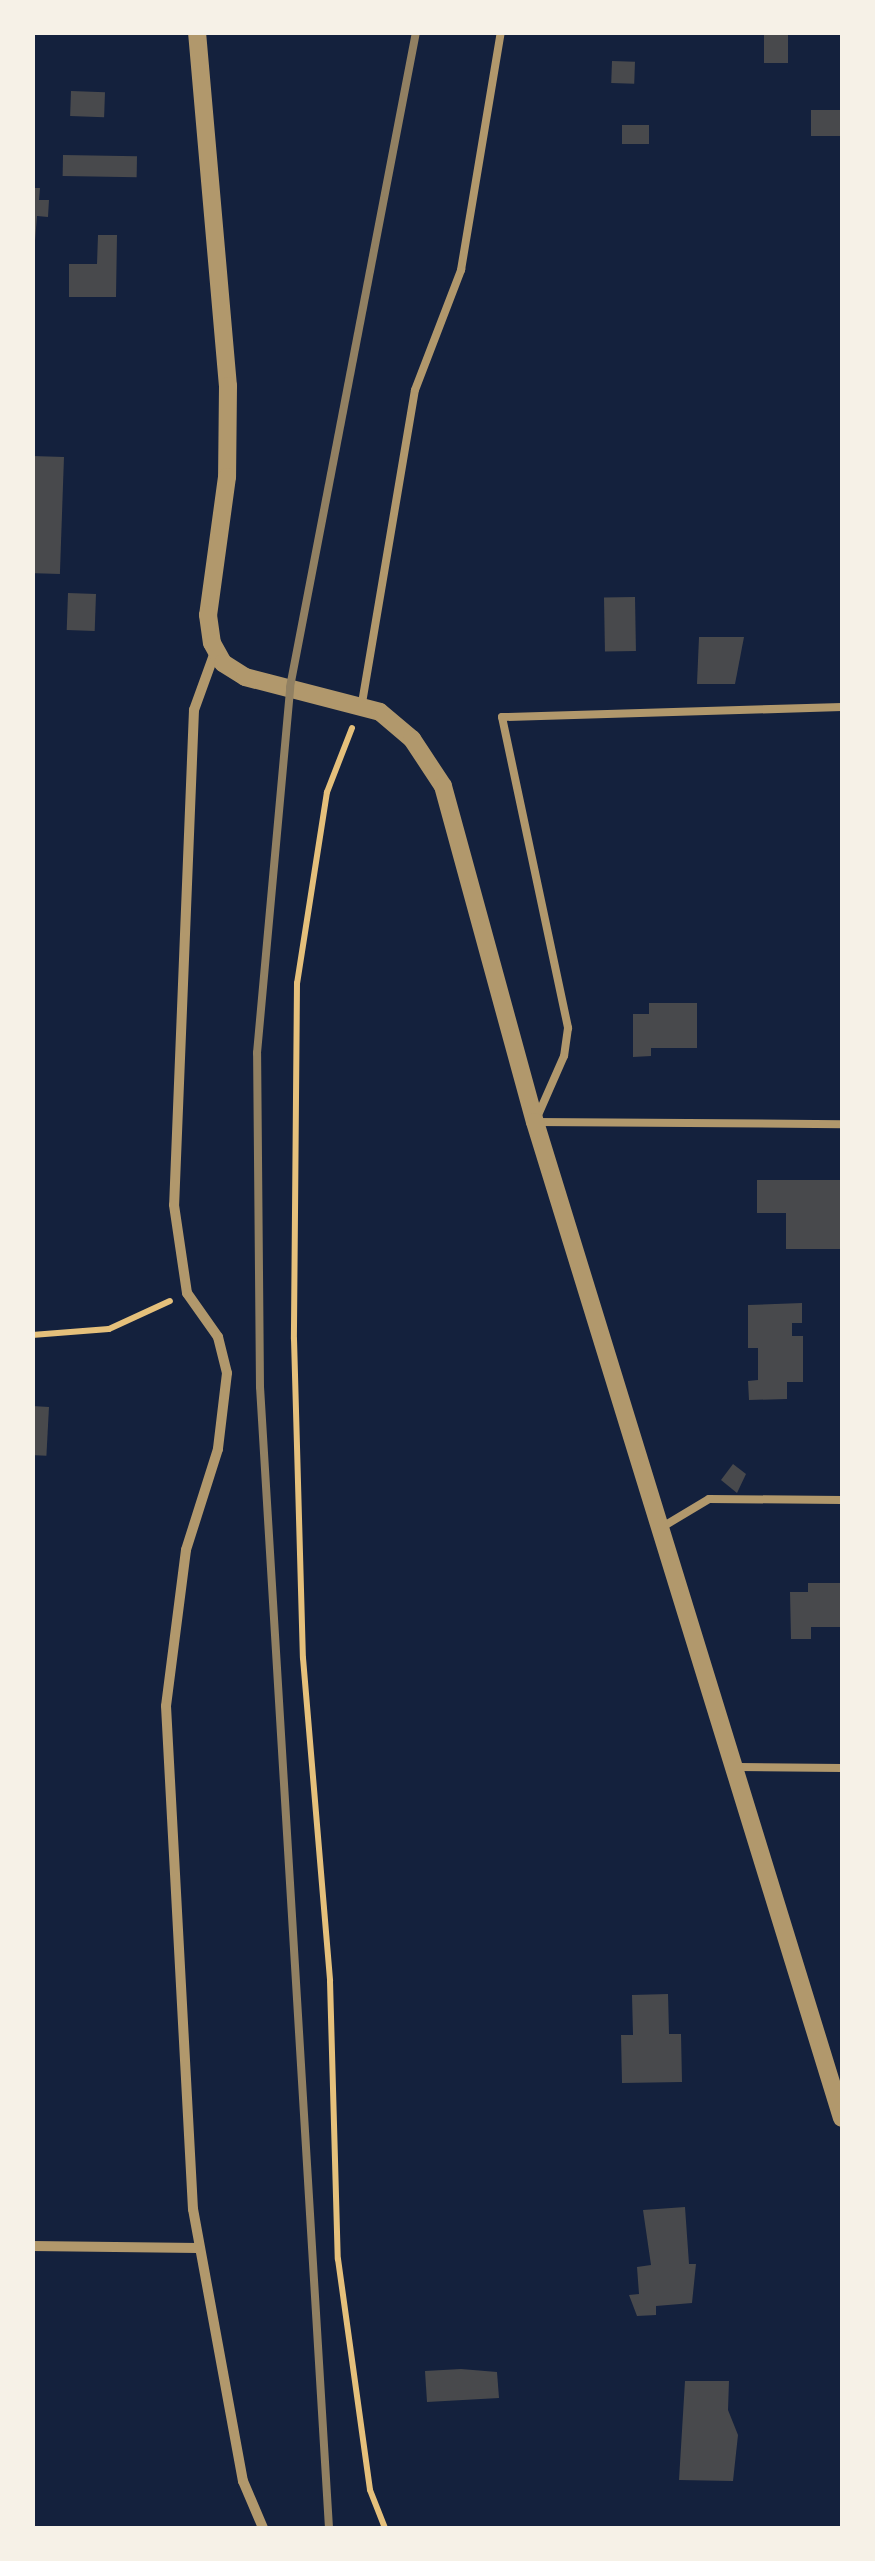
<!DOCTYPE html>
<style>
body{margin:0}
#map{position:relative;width:875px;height:2561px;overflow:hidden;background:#14213d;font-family:"Space Grotesk",sans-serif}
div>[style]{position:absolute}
.building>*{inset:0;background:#48494c;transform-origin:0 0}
.path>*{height:6px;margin:-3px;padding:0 3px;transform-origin:3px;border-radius:3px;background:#e5c07b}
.service>*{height:8px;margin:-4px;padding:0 4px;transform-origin:4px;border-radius:4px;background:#b1986c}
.minor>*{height:10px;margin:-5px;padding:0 5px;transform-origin:5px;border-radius:5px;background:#b1986c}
.tertiary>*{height:18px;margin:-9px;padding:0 9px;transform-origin:9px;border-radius:9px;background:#b1986c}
.rail>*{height:8px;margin:-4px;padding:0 4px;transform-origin:4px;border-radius:4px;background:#918062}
span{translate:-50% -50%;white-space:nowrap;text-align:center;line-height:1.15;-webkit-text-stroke:10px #f6f1e7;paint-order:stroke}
.frame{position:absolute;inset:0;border:35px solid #f6f1e7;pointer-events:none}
</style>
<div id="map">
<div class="building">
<div style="left:764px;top:32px;width:24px;height:31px"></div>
<div style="left:612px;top:61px;width:23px;height:22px;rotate:2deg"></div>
<div style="left:71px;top:91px;width:34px;height:25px;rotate:2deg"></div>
<div style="left:811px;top:110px;width:31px;height:26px"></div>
<div style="left:649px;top:125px;width:19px;height:27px;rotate:90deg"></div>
<div style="left:63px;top:155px;width:74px;height:21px;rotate:1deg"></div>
<div style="clip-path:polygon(32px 188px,40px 188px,39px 200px,49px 200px,48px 217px,37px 216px,35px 241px)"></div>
<div style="clip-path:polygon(98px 235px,117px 235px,116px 297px,69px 297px,69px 264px,97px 264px)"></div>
<div style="left:32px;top:456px;width:32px;height:117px;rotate:2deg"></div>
<div style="left:68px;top:593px;width:28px;height:37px;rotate:2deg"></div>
<div style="left:635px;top:597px;width:54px;height:31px;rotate:89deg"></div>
<div style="clip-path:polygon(699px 637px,744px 637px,735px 684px,697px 684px)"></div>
<div style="clip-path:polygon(649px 1003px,697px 1003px,697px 1048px,651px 1048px,651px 1056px,633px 1057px,633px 1014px,649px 1014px)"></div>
<div style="clip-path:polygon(757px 1180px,842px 1180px,842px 1249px,786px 1249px,786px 1213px,757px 1213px)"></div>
<div style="clip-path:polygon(802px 1303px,802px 1323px,792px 1323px,792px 1336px,803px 1336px,803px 1382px,787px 1382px,787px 1399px,749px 1400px,748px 1381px,758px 1380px,758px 1348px,748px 1348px,748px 1305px)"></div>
<div style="left:32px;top:1406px;width:17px;height:49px;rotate:3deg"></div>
<div style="clip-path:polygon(733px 1464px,746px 1474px,737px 1493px,721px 1480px)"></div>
<div style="clip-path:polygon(808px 1583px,842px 1583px,842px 1627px,811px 1627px,811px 1639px,791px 1639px,790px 1592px,808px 1592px)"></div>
<div style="clip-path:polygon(668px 1994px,669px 2034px,681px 2034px,682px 2082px,622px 2083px,621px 2035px,633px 2035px,632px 1995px)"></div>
<div style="clip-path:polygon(685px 2207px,689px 2264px,696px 2264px,692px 2303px,656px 2306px,656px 2315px,637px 2316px,629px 2295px,639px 2294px,637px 2267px,651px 2265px,643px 2210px)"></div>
<div style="clip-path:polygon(461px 2369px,497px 2372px,499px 2398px,427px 2402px,425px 2371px)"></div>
<div style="clip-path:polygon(685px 2381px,729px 2381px,728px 2410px,738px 2435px,733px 2481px,679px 2480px)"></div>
</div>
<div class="path">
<div style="left:352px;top:728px;width:69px;rotate:111.3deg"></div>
<div style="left:327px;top:792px;width:193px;rotate:98.9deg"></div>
<div style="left:297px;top:983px;width:356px;rotate:90.5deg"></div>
<div style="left:294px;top:1339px;width:319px;rotate:88.4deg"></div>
<div style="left:303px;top:1658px;width:324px;rotate:85.2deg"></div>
<div style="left:330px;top:1981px;width:278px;rotate:88.4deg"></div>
<div style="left:338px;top:2259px;width:233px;rotate:82.1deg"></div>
<div style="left:370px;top:2490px;width:41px;rotate:68.5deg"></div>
<div style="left:32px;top:1335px;width:77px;rotate:-4.5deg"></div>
<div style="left:109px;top:1329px;width:67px;rotate:-24.7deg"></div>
</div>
<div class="service">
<div style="left:362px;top:703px;width:317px;rotate:-80.4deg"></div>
<div style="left:415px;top:390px;width:129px;rotate:-69deg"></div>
<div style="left:461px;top:270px;width:241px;rotate:-80.5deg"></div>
<div style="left:842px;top:707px;width:340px;rotate:178.3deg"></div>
<div style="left:502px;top:717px;width:318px;rotate:78deg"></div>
<div style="left:568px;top:1028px;width:28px;rotate:98deg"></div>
<div style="left:564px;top:1056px;width:72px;rotate:113.7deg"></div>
<div style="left:535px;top:1122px;width:307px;rotate:0.4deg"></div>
<div style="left:664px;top:1526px;width:52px;rotate:-31deg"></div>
<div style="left:709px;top:1499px;width:133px;rotate:0.4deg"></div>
<div style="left:739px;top:1767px;width:103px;rotate:0.6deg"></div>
</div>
<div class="minor">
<div style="left:215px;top:652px;width:62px;rotate:109.9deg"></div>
<div style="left:194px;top:710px;width:495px;rotate:92.3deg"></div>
<div style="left:174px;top:1205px;width:89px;rotate:81.6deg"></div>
<div style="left:187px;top:1293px;width:54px;rotate:54.8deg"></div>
<div style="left:218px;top:1337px;width:37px;rotate:76deg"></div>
<div style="left:227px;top:1373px;width:77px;rotate:96.8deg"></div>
<div style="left:218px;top:1449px;width:106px;rotate:107.6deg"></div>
<div style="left:186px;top:1550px;width:157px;rotate:97.3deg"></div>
<div style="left:166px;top:1706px;width:504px;rotate:86.93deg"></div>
<div style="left:193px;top:2209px;width:277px;rotate:79.6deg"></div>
<div style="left:243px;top:2481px;width:51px;rotate:66.9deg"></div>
<div style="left:32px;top:2246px;width:166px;rotate:0.7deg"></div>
</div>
<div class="tertiary">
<div style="left:197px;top:32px;width:355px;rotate:85deg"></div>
<div style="left:228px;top:386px;width:91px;rotate:90.6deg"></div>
<div style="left:227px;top:477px;width:139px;rotate:97.8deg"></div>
<div style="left:208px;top:615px;width:28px;rotate:82deg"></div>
<div style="left:212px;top:643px;width:23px;rotate:61deg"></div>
<div style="left:223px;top:663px;width:26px;rotate:32deg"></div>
<div style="left:245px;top:677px;width:139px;rotate:14.5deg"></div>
<div style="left:380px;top:712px;width:42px;rotate:40.2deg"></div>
<div style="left:412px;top:739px;width:56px;rotate:56.6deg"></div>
<div style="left:443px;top:786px;width:348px;rotate:74.7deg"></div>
<div style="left:535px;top:1122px;width:1042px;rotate:72.87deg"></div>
</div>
<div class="rail">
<div style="left:329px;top:2528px;width:1143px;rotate:-93.46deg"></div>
<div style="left:260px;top:1387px;width:334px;rotate:-90.5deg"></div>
<div style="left:257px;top:1053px;width:367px;rotate:-84.8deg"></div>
<div style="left:290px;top:687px;width:667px;rotate:-79.11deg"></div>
</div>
<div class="frame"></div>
</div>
